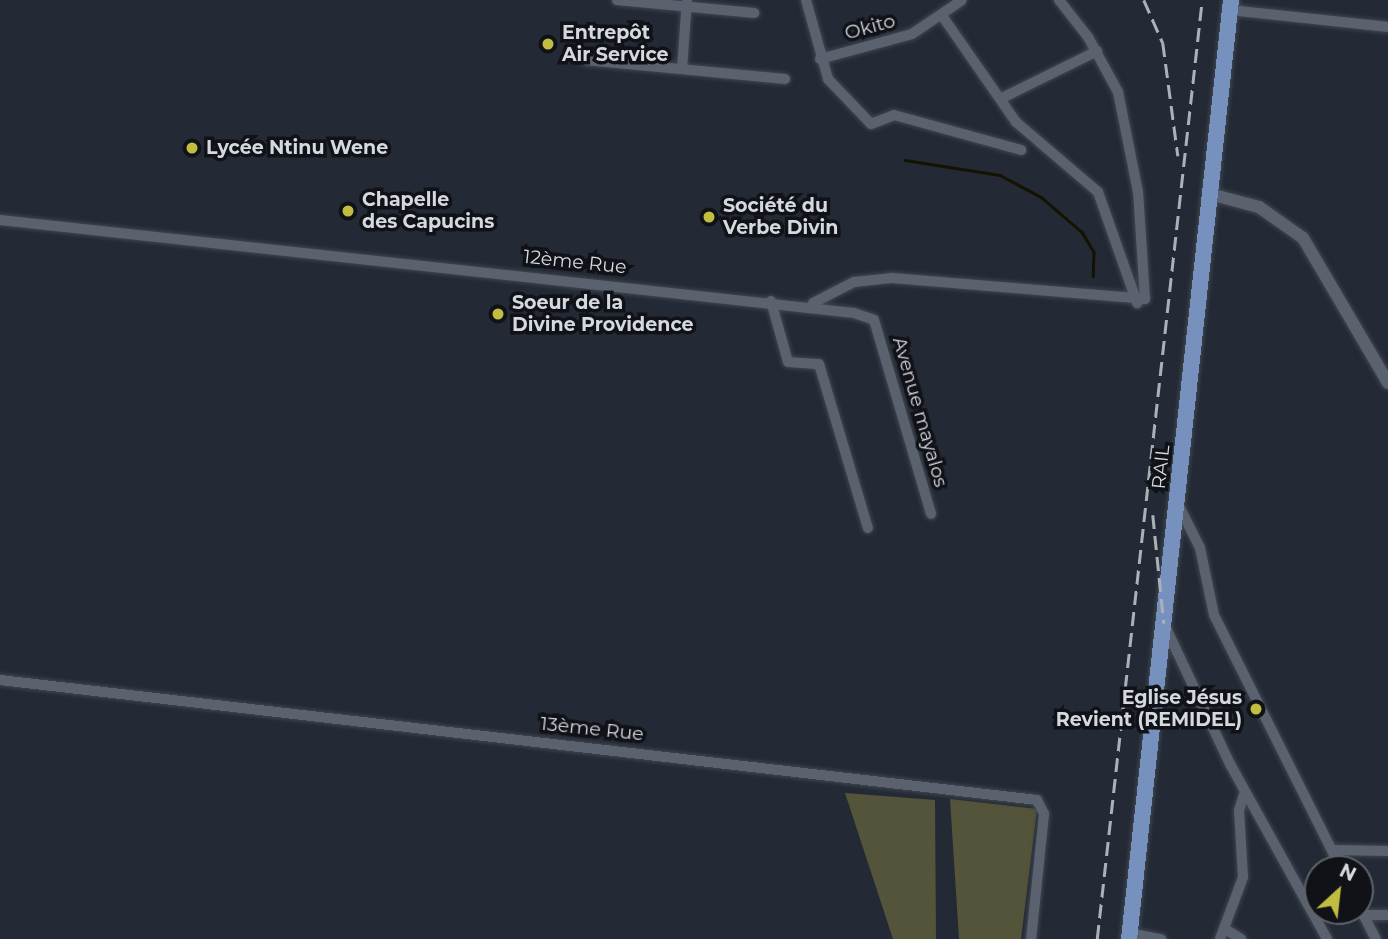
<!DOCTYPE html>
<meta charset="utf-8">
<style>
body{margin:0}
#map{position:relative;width:1388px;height:939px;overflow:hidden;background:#232a35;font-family:Montserrat,sans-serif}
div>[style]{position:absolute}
.green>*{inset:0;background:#54543a}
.stream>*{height:2.5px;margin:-1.25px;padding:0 1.25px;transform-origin:1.25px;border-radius:1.25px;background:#141300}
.roads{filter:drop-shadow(0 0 2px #41464f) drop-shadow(0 0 2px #41464f)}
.minor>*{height:10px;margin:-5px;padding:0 5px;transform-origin:5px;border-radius:5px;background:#5b626f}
.tertiary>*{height:12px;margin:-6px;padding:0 6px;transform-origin:6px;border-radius:6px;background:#5b626f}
.primary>*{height:16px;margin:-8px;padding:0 8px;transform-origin:8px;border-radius:8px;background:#7791bf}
.rail>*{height:2.5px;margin-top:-1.25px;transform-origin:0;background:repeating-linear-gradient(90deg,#abb1b8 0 14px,transparent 0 21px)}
.dots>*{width:19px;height:19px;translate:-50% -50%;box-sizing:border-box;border:4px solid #101217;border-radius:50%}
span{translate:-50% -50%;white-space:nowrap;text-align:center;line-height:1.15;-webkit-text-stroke:7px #101217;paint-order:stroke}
.street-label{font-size:19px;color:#d4d9e0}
.poi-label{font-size:19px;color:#d4d9e0;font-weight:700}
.left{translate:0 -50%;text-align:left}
.right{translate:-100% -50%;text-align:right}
.north{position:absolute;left:1304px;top:855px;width:70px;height:70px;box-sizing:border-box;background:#101217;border:2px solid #5e6267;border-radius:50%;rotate:27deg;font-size:19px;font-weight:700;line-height:28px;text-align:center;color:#d4d9e0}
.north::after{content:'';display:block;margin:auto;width:24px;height:32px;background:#c1bd40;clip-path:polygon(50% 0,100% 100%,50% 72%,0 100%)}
</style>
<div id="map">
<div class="green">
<div style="clip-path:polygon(845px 793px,935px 800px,936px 939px,893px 939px)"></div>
<div style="clip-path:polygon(950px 799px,1037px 809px,1021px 939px,959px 939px)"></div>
</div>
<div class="stream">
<div style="left:905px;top:160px;width:96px;rotate:9deg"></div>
<div style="left:1000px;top:175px;width:47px;rotate:28.2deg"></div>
<div style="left:1041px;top:197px;width:54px;rotate:40.5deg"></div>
<div style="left:1082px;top:232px;width:23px;rotate:59deg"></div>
<div style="left:1094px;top:252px;width:24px;rotate:92deg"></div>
</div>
<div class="roads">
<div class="minor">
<div style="left:617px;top:0;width:138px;rotate:5.4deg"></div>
<div style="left:806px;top:0;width:82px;rotate:74.4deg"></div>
<div style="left:828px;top:79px;width:62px;rotate:46.3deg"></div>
<div style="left:871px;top:124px;width:25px;rotate:-21deg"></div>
<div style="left:894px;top:115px;width:132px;rotate:15.4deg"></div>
<div style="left:1230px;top:10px;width:159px;rotate:6.1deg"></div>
<div style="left:943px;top:17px;width:128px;rotate:55.2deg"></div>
<div style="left:1016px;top:122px;width:108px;rotate:40.5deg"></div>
<div style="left:1098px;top:192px;width:118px;rotate:70.6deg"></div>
<div style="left:820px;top:59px;width:95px;rotate:-15.2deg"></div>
<div style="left:912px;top:34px;width:60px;rotate:-34.2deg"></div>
<div style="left:585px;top:60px;width:201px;rotate:5.4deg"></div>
<div style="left:682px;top:69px;width:69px;rotate:-85.9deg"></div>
<div style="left:1004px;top:97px;width:104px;rotate:-26.3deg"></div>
<div style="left:0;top:220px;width:859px;rotate:6.21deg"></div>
<div style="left:854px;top:313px;width:21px;rotate:19deg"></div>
<div style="left:874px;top:320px;width:202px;rotate:73.6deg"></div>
<div style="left:771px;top:301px;width:63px;rotate:74.4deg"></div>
<div style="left:788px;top:362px;width:31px;rotate:4deg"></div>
<div style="left:819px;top:364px;width:171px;rotate:73.4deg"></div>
<div style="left:813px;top:303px;width:46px;rotate:-27.1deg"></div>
<div style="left:854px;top:282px;width:37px;rotate:-6deg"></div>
<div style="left:891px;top:278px;width:255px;rotate:4.7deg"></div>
<div style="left:1145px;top:299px;width:107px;rotate:-93.7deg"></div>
<div style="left:1138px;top:192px;width:102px;rotate:-101.3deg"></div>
<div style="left:1118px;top:92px;width:63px;rotate:-118.6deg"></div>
<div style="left:1088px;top:37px;width:47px;rotate:-128.1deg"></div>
<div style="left:1178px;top:504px;width:49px;rotate:63.4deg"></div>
<div style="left:1200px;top:548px;width:68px;rotate:78.2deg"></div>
<div style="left:1214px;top:615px;width:284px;rotate:63.4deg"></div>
<div style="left:1165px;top:626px;width:153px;rotate:64.8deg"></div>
<div style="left:1230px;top:764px;width:200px;rotate:61deg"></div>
<div style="left:0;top:680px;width:1044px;rotate:6.6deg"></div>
<div style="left:1037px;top:800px;width:16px;rotate:63deg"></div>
<div style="left:1044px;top:814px;width:126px;rotate:95.9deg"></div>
<div style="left:1334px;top:850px;width:54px;rotate:1.1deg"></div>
<div style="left:1360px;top:908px;width:35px;rotate:63deg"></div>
<div style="left:1364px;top:915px;width:24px"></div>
<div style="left:1225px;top:929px;width:19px;rotate:32deg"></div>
<div style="left:1129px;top:933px;width:33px;rotate:11deg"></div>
<div style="left:1220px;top:939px;width:66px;rotate:-69.6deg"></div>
<div style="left:1243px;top:877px;width:67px;rotate:-93.4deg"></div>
<div style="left:1239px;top:810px;width:19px;rotate:-72deg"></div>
</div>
<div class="tertiary">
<div style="left:1210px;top:194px;width:51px;rotate:14.9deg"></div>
<div style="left:1259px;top:207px;width:54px;rotate:35.2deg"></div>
<div style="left:1303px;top:238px;width:168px;rotate:59.6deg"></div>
</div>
<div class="primary">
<div style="left:1129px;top:939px;width:945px;rotate:-83.8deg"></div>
</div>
</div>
<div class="rail">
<div style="left:1144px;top:0;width:47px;rotate:66.2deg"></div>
<div style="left:1163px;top:43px;width:114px;rotate:82.4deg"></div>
<div style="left:1153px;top:515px;width:109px;rotate:84.2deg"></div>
<div style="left:1097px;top:939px;width:945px;rotate:-83.62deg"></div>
</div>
<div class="dots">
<div style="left:548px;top:44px;background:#c1bd40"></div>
<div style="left:192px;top:148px;background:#c1bd40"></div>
<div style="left:348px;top:211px;background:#c1bd40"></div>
<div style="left:709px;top:217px;background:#c1bd40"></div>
<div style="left:498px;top:314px;background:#c1bd40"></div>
<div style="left:1256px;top:709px;background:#c1bd40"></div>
</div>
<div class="street-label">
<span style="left:870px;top:27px;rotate:-15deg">Okito</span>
<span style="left:575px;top:262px;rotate:6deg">12ème Rue</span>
<span style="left:920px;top:412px;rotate:74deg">Avenue mayalos</span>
<span style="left:1161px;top:467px;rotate:-84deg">RAIL</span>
<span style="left:592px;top:729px;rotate:6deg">13ème Rue</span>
</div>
<div class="poi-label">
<span class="left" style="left:562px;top:44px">Entrepôt<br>Air Service</span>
<span class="left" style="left:206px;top:148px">Lycée Ntinu Wene</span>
<span class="left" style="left:362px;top:211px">Chapelle<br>des Capucins</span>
<span class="left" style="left:723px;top:217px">Société du<br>Verbe Divin</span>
<span class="left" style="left:512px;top:314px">Soeur de la<br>Divine Providence</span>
<span class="right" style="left:1242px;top:709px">Eglise Jésus<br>Revient (REMIDEL)</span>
</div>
<div class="north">N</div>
</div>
